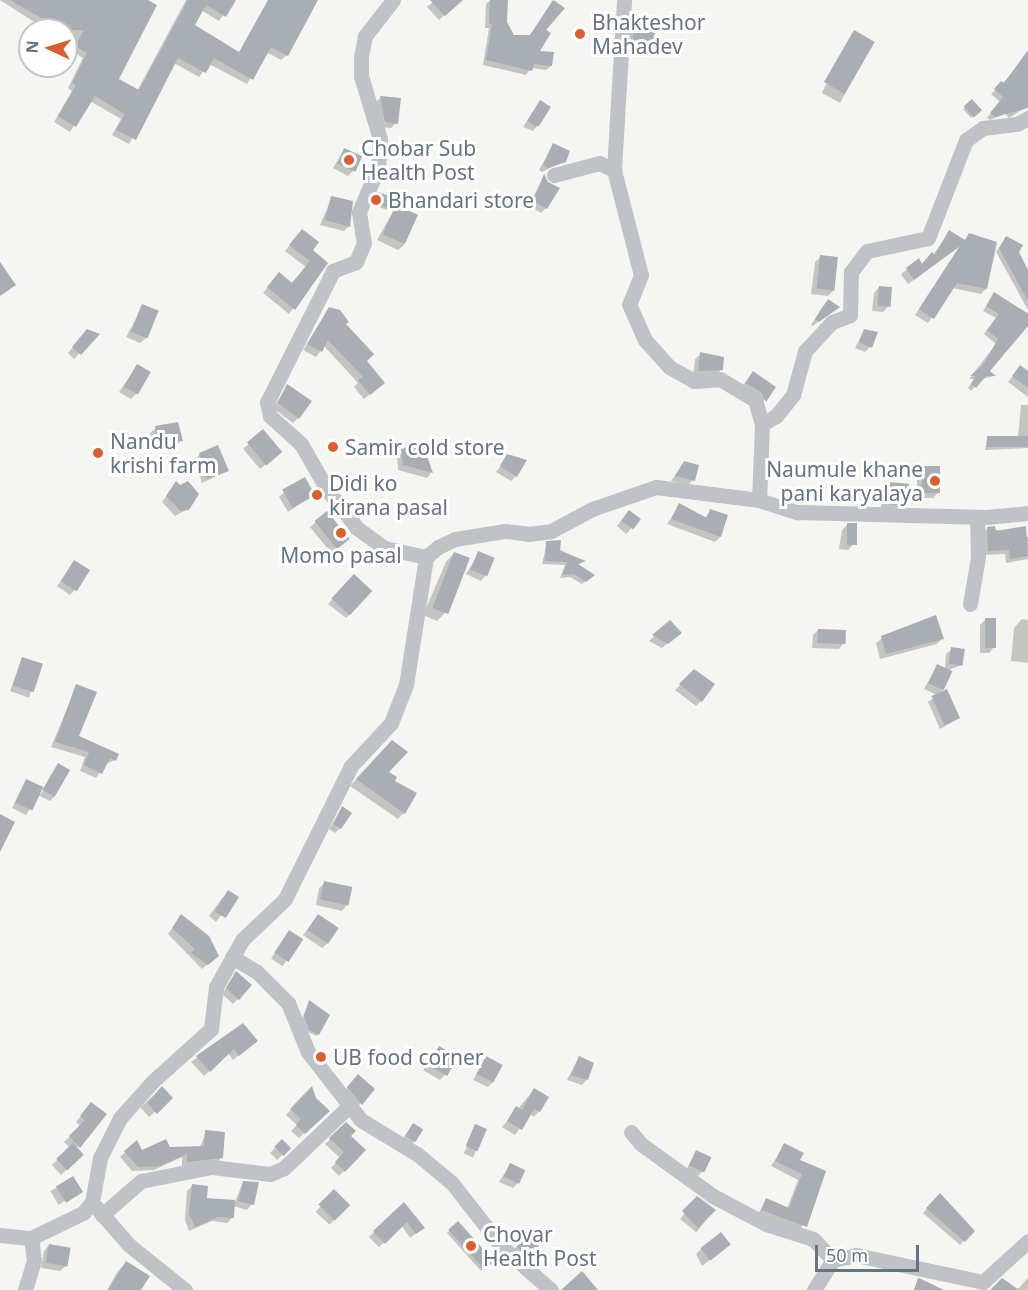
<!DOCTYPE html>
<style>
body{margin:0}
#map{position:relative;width:1028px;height:1290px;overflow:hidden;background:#f5f6f2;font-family:"Noto Sans",sans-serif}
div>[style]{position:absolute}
.shadow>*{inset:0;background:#0003;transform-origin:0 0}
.building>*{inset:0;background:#a8aeb4;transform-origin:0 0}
.minor>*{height:15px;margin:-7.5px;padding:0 7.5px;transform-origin:7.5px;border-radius:7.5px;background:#bfc2c6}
.dots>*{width:16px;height:16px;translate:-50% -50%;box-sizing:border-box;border:3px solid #fff;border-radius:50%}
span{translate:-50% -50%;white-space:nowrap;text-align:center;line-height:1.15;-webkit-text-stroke:6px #fff;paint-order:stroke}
.poi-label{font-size:21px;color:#667482}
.left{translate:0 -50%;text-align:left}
.right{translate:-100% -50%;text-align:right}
.north{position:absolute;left:18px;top:18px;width:60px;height:60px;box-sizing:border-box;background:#fff;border:2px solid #c2c7cd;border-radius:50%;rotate:274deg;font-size:16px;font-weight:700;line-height:24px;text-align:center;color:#667482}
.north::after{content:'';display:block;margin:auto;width:21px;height:27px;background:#da5f2d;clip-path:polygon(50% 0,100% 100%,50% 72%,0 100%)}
.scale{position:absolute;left:815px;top:1245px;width:104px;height:27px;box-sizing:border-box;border:3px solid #667482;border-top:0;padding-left:8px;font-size:18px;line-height:21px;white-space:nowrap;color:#667482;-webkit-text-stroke:4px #fff;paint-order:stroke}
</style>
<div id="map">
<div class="shadow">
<div style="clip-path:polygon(0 0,147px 0,117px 79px,137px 91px,186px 0,234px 0,219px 21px,201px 10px,193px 26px,239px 54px,269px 0,317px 0,287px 55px,281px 60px,266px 52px,247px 84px,209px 64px,199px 77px,174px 63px,129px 144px,112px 135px,121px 119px,90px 101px,70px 132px,54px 122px,72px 91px,68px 88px,83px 58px,66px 47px,66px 30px,41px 30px,39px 25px)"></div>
<div style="clip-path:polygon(435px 0,461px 0,439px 20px,427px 7px)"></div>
<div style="clip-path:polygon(490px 0,497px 0,513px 36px,529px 36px,555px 1px,563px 8px,544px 31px,537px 52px,551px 66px,546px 70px,531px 68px,526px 75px,483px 65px,489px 28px,485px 28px,486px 4px)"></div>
<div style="clip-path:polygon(638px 17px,650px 51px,645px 56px,627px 51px,632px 22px)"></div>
<div style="left:854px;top:32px;width:21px;height:69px;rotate:28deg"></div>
<div style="clip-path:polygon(1028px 59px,1028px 106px,1009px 118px,1005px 114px,990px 120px,987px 118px,1000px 102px,991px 94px)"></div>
<div style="clip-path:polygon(380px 98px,399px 99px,396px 123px,391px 128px,380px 127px,375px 103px)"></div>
<div style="left:972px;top:101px;width:12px;height:12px;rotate:48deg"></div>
<div style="clip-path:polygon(540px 102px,538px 125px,533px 131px,523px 127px)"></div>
<div style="clip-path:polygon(553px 145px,564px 161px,542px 172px,539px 170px)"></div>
<div style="clip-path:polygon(345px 149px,353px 171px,348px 176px,333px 168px)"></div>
<div style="clip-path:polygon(544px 177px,546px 208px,541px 213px,528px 206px)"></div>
<div style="clip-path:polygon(379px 193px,389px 208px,387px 210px,373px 205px)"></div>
<div style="clip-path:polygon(332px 197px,349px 226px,344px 231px,320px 225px)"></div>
<div style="clip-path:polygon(396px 206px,404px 245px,398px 250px,377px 240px)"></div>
<div style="clip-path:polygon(949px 232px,964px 241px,970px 235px,986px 289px,981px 294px,952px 288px,928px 323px,915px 315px,959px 247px,908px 284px,901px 274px,918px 261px,922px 265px,933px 255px)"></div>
<div style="clip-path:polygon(297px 236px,326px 263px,289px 314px,263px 293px,274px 279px,291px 284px,306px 267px,285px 251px)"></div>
<div style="clip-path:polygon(1003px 242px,1017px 252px,1028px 272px,1028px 310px,996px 252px)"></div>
<div style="clip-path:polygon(821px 257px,833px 291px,828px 296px,811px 294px,815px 262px)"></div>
<div style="clip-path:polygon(879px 287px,889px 306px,883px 312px,872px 311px,874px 293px)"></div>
<div style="clip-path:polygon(994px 294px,1028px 313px,1028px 324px,988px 371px,994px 376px,982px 379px,971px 391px,968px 388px,974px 379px,969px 379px,996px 344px,984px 334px,996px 318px,983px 311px)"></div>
<div style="clip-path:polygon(143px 306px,146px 338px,140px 343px,126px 337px)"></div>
<div style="clip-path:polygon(823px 306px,837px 307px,813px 326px,811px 325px)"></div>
<div style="clip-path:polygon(329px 309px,344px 325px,377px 388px,364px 399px,354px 387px,358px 383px,324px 346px,316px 357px,303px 350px)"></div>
<div style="clip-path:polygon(864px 331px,870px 347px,865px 352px,855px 348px)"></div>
<div style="clip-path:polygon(97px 334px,74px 359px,68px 353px,82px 336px)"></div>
<div style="clip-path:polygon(701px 354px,722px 369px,716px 375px,693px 376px,695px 359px)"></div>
<div style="clip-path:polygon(137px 366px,136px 394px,131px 399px,119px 392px)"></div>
<div style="clip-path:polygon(1020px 367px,1028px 373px,1028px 397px,1008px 382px)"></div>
<div style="clip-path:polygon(753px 373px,774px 387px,760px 406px,741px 388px)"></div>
<div style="clip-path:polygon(287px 386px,298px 418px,293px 423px,273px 408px)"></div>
<div style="clip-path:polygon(1021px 405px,1028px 405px,1028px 448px,985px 450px,987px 438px,1018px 437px)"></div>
<div style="clip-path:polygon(156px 428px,182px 440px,177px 445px,153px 447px,150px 433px)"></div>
<div style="clip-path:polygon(263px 431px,275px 457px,260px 469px,243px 449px)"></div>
<div style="clip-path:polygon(421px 444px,431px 473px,427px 478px,398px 470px,397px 456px)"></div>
<div style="clip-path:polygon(200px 454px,227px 471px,202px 483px,195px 460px)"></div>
<div style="clip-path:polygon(508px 456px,516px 476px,511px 481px,496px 472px)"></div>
<div style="clip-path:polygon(684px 463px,693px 480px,688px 485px,671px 481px)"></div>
<div style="clip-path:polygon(922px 467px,938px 493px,933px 498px,917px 498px,917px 473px)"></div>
<div style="clip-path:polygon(176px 483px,188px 509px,175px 516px,162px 502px)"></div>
<div style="clip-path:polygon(888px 484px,905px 504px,900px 510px,881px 508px,883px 489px)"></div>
<div style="clip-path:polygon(284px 492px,314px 494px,288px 512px,279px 497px)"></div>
<div style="clip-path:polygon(680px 505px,704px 519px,710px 511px,720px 537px,715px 542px,667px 524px)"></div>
<div style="clip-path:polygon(327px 513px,342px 544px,331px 553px,310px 527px)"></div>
<div style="clip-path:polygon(624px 517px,639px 520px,626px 534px,617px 526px)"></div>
<div style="clip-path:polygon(847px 525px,853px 545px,848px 550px,839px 549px,842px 530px)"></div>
<div style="clip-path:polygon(988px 528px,1028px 537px,1028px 559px,1006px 563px,1005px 554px,984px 555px,983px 533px)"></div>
<div style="clip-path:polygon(547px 543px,583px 561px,577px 565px,590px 578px,582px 584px,570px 577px,560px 578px,565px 565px,542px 564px)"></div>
<div style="clip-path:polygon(454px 553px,445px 613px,437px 621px,423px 615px,446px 562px)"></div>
<div style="clip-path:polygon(479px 553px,486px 575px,481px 581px,466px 574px)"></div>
<div style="clip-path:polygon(74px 562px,75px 590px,70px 595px,57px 586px)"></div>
<div style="clip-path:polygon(349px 581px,351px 613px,346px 618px,328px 604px)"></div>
<div style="clip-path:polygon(1022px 619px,1028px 620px,1028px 663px,1011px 661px,1014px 628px)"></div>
<div style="clip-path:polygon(985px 620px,994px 647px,989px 653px,980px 653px,980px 625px)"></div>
<div style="clip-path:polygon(670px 622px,674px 638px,662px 648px,649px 641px)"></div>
<div style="clip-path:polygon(818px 630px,844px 643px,839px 649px,812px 648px,813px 635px)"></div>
<div style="clip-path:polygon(882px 638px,942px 639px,937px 644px,880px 659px,876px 643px)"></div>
<div style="clip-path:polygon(952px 649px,962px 665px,951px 669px,940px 694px,959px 718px,940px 729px,928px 702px,937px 695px,924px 689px,937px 666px,945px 669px,946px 654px)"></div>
<div style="left:22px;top:658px;width:20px;height:35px;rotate:20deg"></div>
<div style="clip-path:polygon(694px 671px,701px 701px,696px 706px,675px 690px)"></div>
<div style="clip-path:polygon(77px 685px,77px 736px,115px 760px,106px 764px,96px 778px,80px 771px,85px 757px,51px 747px)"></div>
<div style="clip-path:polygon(392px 742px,387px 772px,404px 813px,398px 819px,350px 786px)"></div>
<div style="clip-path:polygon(58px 765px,55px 796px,50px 801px,38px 795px,26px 815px,12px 808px,26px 781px,41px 794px)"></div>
<div style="clip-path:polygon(342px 808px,340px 828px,335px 833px,329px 829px)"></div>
<div style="clip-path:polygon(325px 883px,347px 905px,342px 911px,316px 905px,319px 888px)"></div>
<div style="clip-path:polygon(223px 897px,236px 897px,216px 922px,209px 916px)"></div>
<div style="clip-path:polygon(181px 916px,212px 961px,202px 969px,168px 934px)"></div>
<div style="clip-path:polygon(318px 916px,328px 943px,322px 948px,303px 935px)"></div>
<div style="left:289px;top:932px;width:14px;height:32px;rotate:34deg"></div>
<div style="clip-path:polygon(236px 973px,238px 999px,233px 1004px,222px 994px)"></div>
<div style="clip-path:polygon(309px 1002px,318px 1034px,316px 1036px,308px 1032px,302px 1019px)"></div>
<div style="clip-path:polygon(243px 1025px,250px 1046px,233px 1060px,228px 1053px,204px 1076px,191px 1062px)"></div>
<div style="clip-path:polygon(439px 1048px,445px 1075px,440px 1080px,423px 1070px)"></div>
<div style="clip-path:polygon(579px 1057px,587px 1079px,582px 1085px,567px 1080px)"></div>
<div style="clip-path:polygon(486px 1058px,493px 1082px,488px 1087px,473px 1080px)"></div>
<div style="clip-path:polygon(353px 1081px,373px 1089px,356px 1109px,343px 1093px)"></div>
<div style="left:162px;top:1088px;width:13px;height:29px;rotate:48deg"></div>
<div style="clip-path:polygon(311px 1089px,304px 1133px,299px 1138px,291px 1131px,297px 1125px,286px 1115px)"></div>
<div style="clip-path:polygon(534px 1090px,547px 1097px,539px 1111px,534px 1117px,530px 1114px,515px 1135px,502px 1127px)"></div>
<div style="clip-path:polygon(91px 1104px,77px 1149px,82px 1155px,61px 1175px,52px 1165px,70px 1148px,64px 1142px,81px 1126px,76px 1122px)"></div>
<div style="clip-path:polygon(346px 1124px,349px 1136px,364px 1150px,339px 1176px,331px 1168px,340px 1158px,325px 1144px)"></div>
<div style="clip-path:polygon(413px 1125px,415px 1141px,410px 1146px,401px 1141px)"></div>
<div style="left:476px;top:1126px;width:10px;height:30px;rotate:24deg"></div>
<div style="clip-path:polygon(206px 1132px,221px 1158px,216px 1163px,182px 1166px,182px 1157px,154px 1170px,132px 1171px,120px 1157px,136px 1142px,141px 1152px,200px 1147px)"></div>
<div style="left:282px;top:1141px;width:10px;height:17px;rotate:45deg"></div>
<div style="clip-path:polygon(785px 1145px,798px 1161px,824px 1171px,800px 1231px,757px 1216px,766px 1200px,787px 1209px,798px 1180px,771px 1166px)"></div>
<div style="clip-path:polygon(696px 1152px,703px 1171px,698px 1176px,685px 1172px)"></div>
<div style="clip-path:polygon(510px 1165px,518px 1183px,513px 1188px,499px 1182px)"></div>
<div style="left:73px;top:1178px;width:16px;height:26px;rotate:60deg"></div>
<div style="clip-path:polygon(243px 1182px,252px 1204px,247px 1210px,233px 1206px,232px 1218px,227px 1223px,212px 1221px,189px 1231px,185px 1220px,187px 1191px,192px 1186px,206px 1199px,235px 1202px)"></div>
<div style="left:334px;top:1192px;width:19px;height:27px;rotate:43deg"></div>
<div style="clip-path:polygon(940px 1195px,973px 1231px,960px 1245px,923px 1213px)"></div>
<div style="left:697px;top:1198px;width:21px;height:27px;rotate:39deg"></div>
<div style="clip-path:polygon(404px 1204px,423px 1228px,410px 1238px,402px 1226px,379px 1247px,369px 1237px)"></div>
<div style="left:458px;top:1223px;width:51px;height:15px;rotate:48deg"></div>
<div style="clip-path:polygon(526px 1233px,540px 1240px,525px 1263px,512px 1253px)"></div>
<div style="clip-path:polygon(49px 1245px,66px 1266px,60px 1271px,41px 1268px,44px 1251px)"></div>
<div style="clip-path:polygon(701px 1249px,723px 1250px,702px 1266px,696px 1254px)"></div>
<div style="clip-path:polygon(126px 1263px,139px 1290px,107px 1290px,118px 1271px)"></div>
<div style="clip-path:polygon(1028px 1278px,1028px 1290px,1017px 1290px)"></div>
</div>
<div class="building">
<div style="clip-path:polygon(10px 0,148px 0,157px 5px,119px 79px,139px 90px,188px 0,236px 0,226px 17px,206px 5px,195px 25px,239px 52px,268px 0,318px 0,288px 56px,271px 47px,253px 80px,214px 58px,206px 73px,178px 58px,136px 140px,116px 130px,125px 114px,95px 96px,76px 127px,58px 116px,76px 85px,72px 83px,87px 53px,75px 46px,84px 30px,54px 30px,42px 22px,43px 19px)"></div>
<div style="clip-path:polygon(430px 0,463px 0,445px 16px)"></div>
<div style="clip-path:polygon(490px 0,508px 0,507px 22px,514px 35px,530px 35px,553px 0,565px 8px,546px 30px,551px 33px,540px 51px,554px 52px,552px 66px,534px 64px,532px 71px,486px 60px,492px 24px,489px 24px)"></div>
<div style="left:637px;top:15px;width:21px;height:33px;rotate:11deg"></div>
<div style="left:854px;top:30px;width:24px;height:60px;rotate:30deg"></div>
<div style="clip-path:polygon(1028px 50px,1028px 108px,994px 117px,990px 113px,1003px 97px,994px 89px,1001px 81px,1004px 83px)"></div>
<div style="clip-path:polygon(380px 96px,401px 98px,398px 124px,385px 122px)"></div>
<div style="left:972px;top:99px;width:15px;height:11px;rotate:48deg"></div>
<div style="clip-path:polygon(540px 100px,551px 107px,539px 126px,535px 126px,527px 121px)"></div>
<div style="clip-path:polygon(553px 143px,570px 151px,566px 162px,548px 168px,543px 165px)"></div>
<div style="left:344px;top:148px;width:20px;height:17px;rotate:24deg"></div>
<div style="clip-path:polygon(544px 174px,548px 182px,560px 188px,547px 209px,533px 201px)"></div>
<div style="left:378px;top:192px;width:18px;height:12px;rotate:19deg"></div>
<div style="clip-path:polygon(331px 196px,353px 201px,350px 227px,325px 220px)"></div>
<div style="left:396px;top:205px;width:24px;height:32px;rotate:24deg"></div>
<div style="clip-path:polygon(302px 229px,319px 242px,313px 250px,328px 263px,295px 310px,267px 287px,279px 272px,292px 283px,310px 261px,289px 245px)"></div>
<div style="clip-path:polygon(949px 230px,965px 240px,969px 233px,997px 242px,987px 289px,957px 283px,934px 319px,919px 309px,960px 246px,914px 280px,906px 268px,919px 258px,922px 264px,932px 252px,935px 255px)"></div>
<div style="clip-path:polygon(1006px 236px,1023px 245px,1019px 252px,1028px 270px,1028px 301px,999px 248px)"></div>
<div style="left:820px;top:255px;width:18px;height:34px;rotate:6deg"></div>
<div style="clip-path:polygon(0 262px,16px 285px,0 296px)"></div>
<div style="left:879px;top:286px;width:13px;height:20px;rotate:4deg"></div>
<div style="clip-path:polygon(994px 292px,1028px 314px,1028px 326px,990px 371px,996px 376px,986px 376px,976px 388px,971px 384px,976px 376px,970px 376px,983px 365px,998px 339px,987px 330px,999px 314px,986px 306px)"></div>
<div style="clip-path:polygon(828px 299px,840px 307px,819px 322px,815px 319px)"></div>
<div style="left:142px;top:304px;width:18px;height:30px;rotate:22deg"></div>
<div style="clip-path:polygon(329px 307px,340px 310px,349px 322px,346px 324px,374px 354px,367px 361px,385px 383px,370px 395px,358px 380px,363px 377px,328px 340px,322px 352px,307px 344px)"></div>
<div style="clip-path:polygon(87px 329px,100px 334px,81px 355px,72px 347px)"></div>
<div style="clip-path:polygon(864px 329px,878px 332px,872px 348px,859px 342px)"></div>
<div style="clip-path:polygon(700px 352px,724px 357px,723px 370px,698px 371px)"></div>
<div style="left:137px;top:364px;width:16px;height:26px;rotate:30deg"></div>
<div style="clip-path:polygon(1020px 365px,1028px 371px,1028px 388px,1012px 376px)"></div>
<div style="clip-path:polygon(753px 371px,776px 387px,766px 402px,761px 392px,745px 383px)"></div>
<div style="clip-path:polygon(287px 384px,312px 401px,299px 419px,278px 403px)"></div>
<div style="clip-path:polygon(178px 422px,183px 441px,158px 443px,155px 426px)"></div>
<div style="left:263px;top:429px;width:30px;height:21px;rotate:50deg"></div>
<div style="left:1028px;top:436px;width:11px;height:41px;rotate:90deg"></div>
<div style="clip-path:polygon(422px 442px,433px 473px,403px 465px,401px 449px)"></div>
<div style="clip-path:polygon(218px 445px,229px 471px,207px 479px,199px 453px)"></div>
<div style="clip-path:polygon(507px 454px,527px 460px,517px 477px,500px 466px)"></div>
<div style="clip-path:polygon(684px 461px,699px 465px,695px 481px,675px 476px)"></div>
<div style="left:922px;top:466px;width:18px;height:27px"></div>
<div style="left:305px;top:477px;width:21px;height:26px;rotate:61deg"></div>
<div style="clip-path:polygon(176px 481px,180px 485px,188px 481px,199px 494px,189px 510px,181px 511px,166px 496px)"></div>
<div style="left:888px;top:482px;width:21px;height:22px;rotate:5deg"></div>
<div style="clip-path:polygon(679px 503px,707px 518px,710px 509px,728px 515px,721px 537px,671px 519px)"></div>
<div style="left:629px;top:510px;width:15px;height:13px;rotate:37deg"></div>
<div style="left:327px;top:511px;width:36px;height:16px;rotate:51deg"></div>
<div style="left:847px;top:523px;width:10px;height:22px"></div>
<div style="clip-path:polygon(995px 526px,996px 531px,1026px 526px,1028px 556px,1010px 559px,1009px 550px,988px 551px,987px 527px)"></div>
<div style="clip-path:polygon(561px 540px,560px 551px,586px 561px,578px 564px,595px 575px,586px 582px,574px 574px,562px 575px,567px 562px,545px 561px,546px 541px)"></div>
<div style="left:478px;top:551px;width:18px;height:20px;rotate:22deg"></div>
<div style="left:454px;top:552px;width:17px;height:60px;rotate:21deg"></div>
<div style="left:74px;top:560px;width:19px;height:25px;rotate:32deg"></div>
<div style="left:354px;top:574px;width:25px;height:33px;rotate:43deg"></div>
<div style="clip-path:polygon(936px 615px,944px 639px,886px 654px,881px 636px)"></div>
<div style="left:985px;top:618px;width:11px;height:30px"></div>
<div style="clip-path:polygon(670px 620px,682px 633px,668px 644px,652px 635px)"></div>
<div style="left:818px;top:629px;width:28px;height:14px;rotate:2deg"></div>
<div style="left:951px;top:647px;width:14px;height:17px;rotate:8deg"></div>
<div style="left:22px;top:657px;width:22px;height:30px;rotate:18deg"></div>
<div style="left:937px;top:664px;width:17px;height:21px;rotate:25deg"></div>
<div style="clip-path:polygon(694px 669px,715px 684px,702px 702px,679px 684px)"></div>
<div style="clip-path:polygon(76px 684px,97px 692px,79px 736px,119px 754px,116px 761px,110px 758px,102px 774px,84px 765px,89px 752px,55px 742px)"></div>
<div style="left:947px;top:689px;width:32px;height:17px;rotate:66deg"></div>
<div style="clip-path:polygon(392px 740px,408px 752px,389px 772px,397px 777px,395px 781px,417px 793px,405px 814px,356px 779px)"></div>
<div style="left:58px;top:763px;width:14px;height:31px;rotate:30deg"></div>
<div style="left:26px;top:779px;width:19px;height:26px;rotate:25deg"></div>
<div style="clip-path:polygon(342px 806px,352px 813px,341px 829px,333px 824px)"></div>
<div style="clip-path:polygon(0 814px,15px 822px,0 852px)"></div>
<div style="left:324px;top:881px;width:29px;height:19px;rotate:12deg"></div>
<div style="left:228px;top:890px;width:13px;height:25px;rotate:32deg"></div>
<div style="clip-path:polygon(181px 914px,209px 936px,219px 956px,208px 965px,191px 953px,195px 949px,172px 928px)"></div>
<div style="left:318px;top:914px;width:25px;height:19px;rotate:34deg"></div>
<div style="left:289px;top:930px;width:17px;height:27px;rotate:33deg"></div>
<div style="clip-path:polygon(236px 971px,252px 985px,239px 1000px,226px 988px)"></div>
<div style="clip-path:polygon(309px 1000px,330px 1015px,319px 1035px,309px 1030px,304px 1016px)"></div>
<div style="clip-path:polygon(243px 1023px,258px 1041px,239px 1056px,234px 1049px,210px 1072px,196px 1056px)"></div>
<div style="left:439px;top:1046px;width:22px;height:22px;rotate:30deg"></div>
<div style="left:486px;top:1056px;width:19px;height:20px;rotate:28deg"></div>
<div style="clip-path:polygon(579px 1056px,594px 1063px,588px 1080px,571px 1075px)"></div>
<div style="clip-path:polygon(358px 1074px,375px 1089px,362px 1105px,347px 1087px)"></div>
<div style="clip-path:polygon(162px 1086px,173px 1098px,157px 1114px,147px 1103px)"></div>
<div style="clip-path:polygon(312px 1086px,316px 1098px,330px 1111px,305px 1134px,296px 1125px,301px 1119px,290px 1109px)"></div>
<div style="clip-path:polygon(534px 1088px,549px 1097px,540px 1112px,534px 1109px,522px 1130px,507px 1121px,516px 1106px,522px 1110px)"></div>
<div style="clip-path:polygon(91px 1102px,107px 1114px,80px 1148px,69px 1136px,85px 1120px,80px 1116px)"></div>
<div style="clip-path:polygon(346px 1122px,356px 1131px,351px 1136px,366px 1150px,345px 1172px,335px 1162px,344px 1152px,329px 1138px)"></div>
<div style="left:413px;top:1123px;width:12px;height:15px;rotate:31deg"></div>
<div style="left:475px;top:1124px;width:13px;height:24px;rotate:23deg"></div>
<div style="clip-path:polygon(205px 1130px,225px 1132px,223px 1158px,187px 1162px,187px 1154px,160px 1166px,138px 1167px,124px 1151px,137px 1140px,142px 1150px,166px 1139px,170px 1147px,204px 1146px)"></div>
<div style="left:282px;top:1139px;width:13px;height:11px;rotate:45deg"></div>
<div style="left:73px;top:1143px;width:16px;height:23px;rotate:47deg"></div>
<div style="clip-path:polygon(784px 1143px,804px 1153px,800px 1160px,826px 1171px,807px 1227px,761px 1210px,766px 1198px,789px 1208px,802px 1174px,775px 1161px)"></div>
<div style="left:696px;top:1150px;width:17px;height:17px;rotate:25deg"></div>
<div style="left:510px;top:1163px;width:17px;height:15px;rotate:25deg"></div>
<div style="left:73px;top:1176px;width:19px;height:20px;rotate:58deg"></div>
<div style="clip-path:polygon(243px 1181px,259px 1182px,254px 1205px,238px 1201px)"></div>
<div style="clip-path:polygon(192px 1184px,208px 1186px,207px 1198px,235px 1200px,234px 1218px,218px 1217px,195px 1227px,189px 1214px)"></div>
<div style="left:334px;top:1189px;width:23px;height:22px;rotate:45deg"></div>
<div style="clip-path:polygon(940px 1193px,975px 1231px,965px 1242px,926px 1208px)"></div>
<div style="clip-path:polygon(697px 1196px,716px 1210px,698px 1228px,682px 1211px)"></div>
<div style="clip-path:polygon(404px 1202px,425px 1228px,416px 1234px,407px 1222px,385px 1244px,373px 1231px)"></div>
<div style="left:458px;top:1221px;width:54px;height:13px;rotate:48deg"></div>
<div style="clip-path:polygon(525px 1231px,542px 1240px,531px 1259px,517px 1247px)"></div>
<div style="left:721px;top:1232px;width:16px;height:26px;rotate:52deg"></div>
<div style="left:49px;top:1244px;width:22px;height:19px;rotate:10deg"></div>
<div style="clip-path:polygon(126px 1261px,150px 1276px,141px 1290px,108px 1290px)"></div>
<div style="clip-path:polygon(582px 1271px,598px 1290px,561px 1290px)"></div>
<div style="clip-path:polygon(918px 1278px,921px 1279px,944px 1290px,914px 1290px)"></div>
<div style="clip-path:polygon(1002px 1278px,1019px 1290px,990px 1290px)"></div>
</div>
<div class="minor">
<div style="left:393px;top:0;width:46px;rotate:127.9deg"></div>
<div style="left:365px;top:36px;width:21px;rotate:101deg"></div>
<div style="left:361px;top:57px;width:19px;rotate:90deg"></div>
<div style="left:361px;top:76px;width:66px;rotate:73.2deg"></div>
<div style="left:380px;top:139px;width:29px;rotate:94deg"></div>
<div style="left:378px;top:168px;width:48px;rotate:113.4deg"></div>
<div style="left:359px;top:212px;width:31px;rotate:81deg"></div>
<div style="left:364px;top:243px;width:21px;rotate:113deg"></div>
<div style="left:356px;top:262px;width:25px;rotate:159deg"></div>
<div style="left:333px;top:271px;width:147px;rotate:116.7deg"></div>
<div style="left:267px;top:402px;width:14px;rotate:78deg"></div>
<div style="left:270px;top:416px;width:42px;rotate:42.1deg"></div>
<div style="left:301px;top:444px;width:54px;rotate:60.1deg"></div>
<div style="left:328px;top:491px;width:47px;rotate:51.9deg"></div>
<div style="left:357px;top:528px;width:34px;rotate:36deg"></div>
<div style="left:385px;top:548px;width:42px;rotate:12.4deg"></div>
<div style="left:614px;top:170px;width:170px;rotate:-86.6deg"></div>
<div style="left:554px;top:175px;width:47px;rotate:-14.9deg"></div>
<div style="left:599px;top:163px;width:17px;rotate:25deg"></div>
<div style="left:614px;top:170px;width:108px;rotate:75.6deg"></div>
<div style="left:641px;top:275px;width:31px;rotate:112deg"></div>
<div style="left:629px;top:304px;width:39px;rotate:66deg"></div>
<div style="left:645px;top:340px;width:36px;rotate:48deg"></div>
<div style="left:669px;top:367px;width:29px;rotate:29deg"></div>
<div style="left:694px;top:381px;width:26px;rotate:-4deg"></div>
<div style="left:720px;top:379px;width:41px;rotate:31deg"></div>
<div style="left:755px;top:400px;width:25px;rotate:74deg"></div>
<div style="left:759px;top:500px;width:76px;rotate:-87.7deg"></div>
<div style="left:762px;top:424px;width:16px;rotate:-30deg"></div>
<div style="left:776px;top:416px;width:27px;rotate:-51deg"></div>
<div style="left:793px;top:395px;width:46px;rotate:-74.7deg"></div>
<div style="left:805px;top:351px;width:40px;rotate:-47deg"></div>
<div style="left:832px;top:322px;width:19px;rotate:-21deg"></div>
<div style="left:850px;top:315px;width:43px;rotate:-88.7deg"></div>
<div style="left:851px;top:272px;width:26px;rotate:-53deg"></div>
<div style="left:867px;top:251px;width:62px;rotate:-12deg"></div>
<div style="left:928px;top:238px;width:105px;rotate:-68.8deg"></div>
<div style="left:966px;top:140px;width:21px;rotate:-35deg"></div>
<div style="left:983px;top:128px;width:34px;rotate:-7deg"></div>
<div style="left:1017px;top:124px;width:13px;rotate:-29deg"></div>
<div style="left:970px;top:604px;width:48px;rotate:-80.3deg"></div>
<div style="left:978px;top:557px;width:40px;rotate:-91.4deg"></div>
<div style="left:232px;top:957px;width:29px;rotate:31deg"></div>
<div style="left:257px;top:972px;width:44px;rotate:45deg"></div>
<div style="left:288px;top:1003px;width:53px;rotate:67.8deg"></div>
<div style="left:308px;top:1052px;width:86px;rotate:52.1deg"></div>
<div style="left:361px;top:1120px;width:66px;rotate:31.3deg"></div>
<div style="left:417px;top:1154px;width:45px;rotate:39.6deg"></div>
<div style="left:452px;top:1183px;width:81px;rotate:52deg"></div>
<div style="left:502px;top:1247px;width:65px;rotate:41.3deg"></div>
<div style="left:631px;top:1132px;width:16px;rotate:50deg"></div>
<div style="left:641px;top:1144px;width:89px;rotate:35.8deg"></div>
<div style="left:713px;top:1196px;width:60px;rotate:27.8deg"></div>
<div style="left:766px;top:1224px;width:49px;rotate:17.7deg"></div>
<div style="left:813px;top:1239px;width:29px;rotate:46deg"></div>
<div style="left:96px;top:1207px;width:50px;rotate:49deg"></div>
<div style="left:129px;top:1245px;width:72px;rotate:38.8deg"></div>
<div style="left:102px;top:1215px;width:52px;rotate:-41.1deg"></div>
<div style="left:141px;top:1181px;width:72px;rotate:-11.2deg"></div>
<div style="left:212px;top:1167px;width:58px;rotate:6.9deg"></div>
<div style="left:270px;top:1174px;width:15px;rotate:-23deg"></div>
<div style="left:284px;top:1168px;width:90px;rotate:-43.6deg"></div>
<div style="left:0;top:1235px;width:31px;rotate:6deg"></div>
<div style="left:25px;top:1290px;width:30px;rotate:-73deg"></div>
<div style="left:34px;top:1261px;width:23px;rotate:-97deg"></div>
<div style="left:31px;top:1238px;width:58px;rotate:-25.7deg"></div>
<div style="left:83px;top:1213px;width:14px;rotate:-51deg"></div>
<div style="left:92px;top:1202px;width:45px;rotate:-79.7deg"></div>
<div style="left:100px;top:1158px;width:45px;rotate:-63.4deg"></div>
<div style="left:120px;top:1118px;width:50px;rotate:-48.3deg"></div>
<div style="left:153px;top:1081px;width:78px;rotate:-41.9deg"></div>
<div style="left:211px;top:1029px;width:42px;rotate:-83.2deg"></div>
<div style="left:216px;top:987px;width:54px;rotate:-61deg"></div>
<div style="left:242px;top:940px;width:59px;rotate:-43.6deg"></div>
<div style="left:285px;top:899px;width:148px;rotate:-63.6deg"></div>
<div style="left:351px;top:766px;width:59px;rotate:-47.1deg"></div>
<div style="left:391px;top:723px;width:41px;rotate:-68.5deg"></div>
<div style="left:406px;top:685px;width:130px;rotate:-81.1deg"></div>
<div style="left:426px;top:557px;width:16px;rotate:-40deg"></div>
<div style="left:438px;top:547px;width:19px;rotate:-25deg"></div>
<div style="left:455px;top:539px;width:51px;rotate:-9.1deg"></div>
<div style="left:505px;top:531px;width:23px;rotate:7deg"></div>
<div style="left:528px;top:534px;width:23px;rotate:-7deg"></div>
<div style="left:551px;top:531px;width:47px;rotate:-28.2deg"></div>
<div style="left:592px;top:509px;width:68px;rotate:-19deg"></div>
<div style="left:656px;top:487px;width:104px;rotate:7.2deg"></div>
<div style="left:759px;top:500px;width:40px;rotate:18deg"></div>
<div style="left:797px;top:512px;width:189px;rotate:1.5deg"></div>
<div style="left:986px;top:517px;width:42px;rotate:-5.4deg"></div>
<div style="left:814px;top:1290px;width:36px;rotate:-58deg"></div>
<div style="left:833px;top:1260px;width:24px;rotate:-12deg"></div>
<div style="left:856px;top:1255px;width:130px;rotate:12deg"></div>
<div style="left:983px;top:1282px;width:61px;rotate:-42.3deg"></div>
</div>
<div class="dots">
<div style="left:580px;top:34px;background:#da5f2d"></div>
<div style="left:349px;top:160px;background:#da5f2d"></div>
<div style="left:376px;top:200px;background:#da5f2d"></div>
<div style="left:333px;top:447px;background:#da5f2d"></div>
<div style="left:98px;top:453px;background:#da5f2d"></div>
<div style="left:935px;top:481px;background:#da5f2d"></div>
<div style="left:317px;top:495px;background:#da5f2d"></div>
<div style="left:341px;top:533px;background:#da5f2d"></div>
<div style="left:321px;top:1057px;background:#da5f2d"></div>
<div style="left:471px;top:1246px;background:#da5f2d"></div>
</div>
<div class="poi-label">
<span class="left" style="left:592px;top:34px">Bhakteshor<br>Mahadev</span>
<span class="left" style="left:361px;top:160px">Chobar Sub<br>Health Post</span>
<span class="left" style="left:388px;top:200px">Bhandari store</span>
<span class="left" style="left:110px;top:453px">Nandu<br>krishi farm</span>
<span class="left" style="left:345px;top:447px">Samir cold store</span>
<span class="right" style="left:923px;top:481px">Naumule khane<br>pani karyalaya</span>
<span class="left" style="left:329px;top:495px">Didi ko<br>kirana pasal</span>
<span style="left:341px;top:555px">Momo pasal</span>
<span class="left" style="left:333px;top:1057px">UB food corner</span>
<span class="left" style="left:483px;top:1246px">Chovar<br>Health Post</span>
</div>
<div class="north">N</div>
<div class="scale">50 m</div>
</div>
